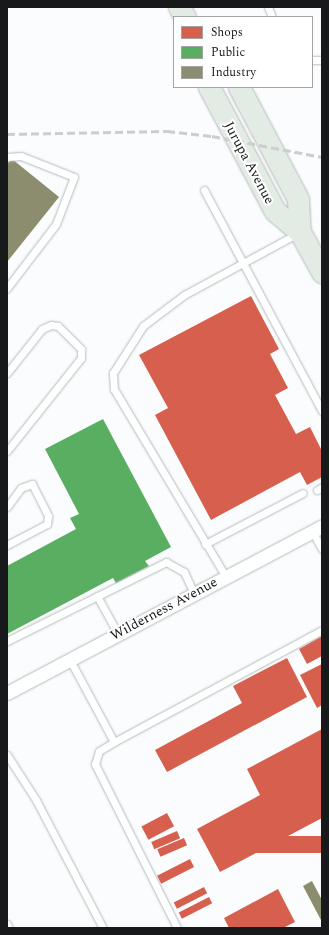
<!DOCTYPE html>
<style>
body{margin:0}
#map{position:relative;width:329px;height:935px;overflow:hidden;background:#fafcfe;font-family:Spectral,serif}
div>[style]{position:absolute}
.shops>*{inset:0;background:#d6604d;transform-origin:0 0}
.public>*{inset:0;background:#5aae61}
.industry>*{inset:0;background:#8c8c6e}
.roads{filter:drop-shadow(0 0 1px #b9b9bb) drop-shadow(0 0 1px #b9b9bb)}
.lane>*{height:7px;margin:-3.5px;padding:0 3.5px;transform-origin:3.5px;border-radius:3.5px;background:#feffff}
.street>*{height:13px;margin:-6.5px;padding:0 6.5px;transform-origin:6.5px;border-radius:6.5px;background:#feffff}
.primary>*{height:21px;margin:-10.5px;padding:0 10.5px;transform-origin:10.5px;border-radius:10.5px;background:#e2ebe4}
.rail>*{height:3px;margin-top:-1.5px;transform-origin:0;background:repeating-linear-gradient(90deg,#cdcdce 0 8px,transparent 0 12px)}
span{translate:-50% -50%;white-space:nowrap;text-align:center;line-height:1.15;-webkit-text-stroke:4px #fff;paint-order:stroke}
.street-label{font-size:14px;color:#18191a}
.frame{position:absolute;inset:0;border:8px solid #18191a;pointer-events:none}
.legend{position:absolute;left:173px;top:16px;width:140px;height:72px;box-sizing:border-box;background:#fff;border:1px solid #a3a3a3;margin:0;padding:5px 7px;list-style:none;font-size:12px;color:#18191a}
.legend li{display:flex;align-items:center;gap:8px;height:20px}
.legend b{width:20px;border:1px solid #a3a3a3}
</style>
<div id="map">
<div class="shops">
<div style="clip-path:polygon(251px 296px,279px 349px,270px 354px,288px 388px,275px 395px,296px 434px,310px 427px,322px 451px,322px 477px,307px 485px,300px 472px,211px 520px,155px 415px,168px 408px,139px 355px)"></div>
<div style="clip-path:polygon(322px 636px,322px 656px,307px 664px,299px 649px)"></div>
<div style="clip-path:polygon(287px 658px,307px 697px,167px 772px,155px 750px,242px 703px,233px 686px)"></div>
<div style="clip-path:polygon(322px 664px,322px 705px,317px 708px,300px 675px)"></div>
<div style="clip-path:polygon(322px 729px,322px 818px,220px 872px,197px 829px,260px 795px,247px 769px)"></div>
<div style="left:167px;top:813px;width:15px;height:29px;rotate:62deg"></div>
<div style="left:177px;top:831px;width:8px;height:28px;rotate:67deg"></div>
<div style="left:322px;top:836px;width:17px;height:110px;rotate:90deg"></div>
<div style="left:184px;top:838px;width:8px;height:29px;rotate:67deg"></div>
<div style="left:190px;top:859px;width:9px;height:37px;rotate:63deg"></div>
<div style="left:204px;top:887px;width:7px;height:34px;rotate:63deg"></div>
<div style="clip-path:polygon(278px 889px,295px 922px,283px 928px,229px 928px,224px 918px)"></div>
<div style="left:209px;top:897px;width:7px;height:34px;rotate:63deg"></div>
</div>
<div class="public">
<div style="clip-path:polygon(103px 419px,171px 547px,145px 561px,149px 566px,116px 583px,113px 578px,7px 634px,7px 566px,76px 529px,70px 518px,79px 514px,45px 449px)"></div>
</div>
<div class="industry">
<div style="clip-path:polygon(12px 159px,59px 197px,7px 262px,7px 164px)"></div>
<div style="clip-path:polygon(312px 881px,322px 900px,322px 922px,303px 886px)"></div>
</div>
<div class="roads">
<div class="lane">
<div style="left:268px;top:7px;width:11px;rotate:68deg"></div>
<div style="left:312px;top:60px;width:10px"></div>
<div style="left:7px;top:157px;width:14px;rotate:-4deg"></div>
<div style="left:21px;top:156px;width:57px;rotate:21.6deg"></div>
<div style="left:74px;top:177px;width:50px;rotate:111deg"></div>
<div style="left:56px;top:224px;width:81px;rotate:127.4deg"></div>
<div style="left:204px;top:190px;width:251px;rotate:61.9deg"></div>
<div style="left:7px;top:373px;width:56px;rotate:-51.5deg"></div>
<div style="left:42px;top:329px;width:10px;rotate:-24deg"></div>
<div style="left:51px;top:325px;width:7px;rotate:8deg"></div>
<div style="left:58px;top:326px;width:33px;rotate:45deg"></div>
<div style="left:81px;top:349px;width:9px;rotate:90deg"></div>
<div style="left:81px;top:358px;width:119px;rotate:128.5deg"></div>
<div style="left:317px;top:490px;width:6px;rotate:-31deg"></div>
<div style="left:7px;top:507px;width:24px;rotate:-54deg"></div>
<div style="left:21px;top:488px;width:12px;rotate:-20deg"></div>
<div style="left:32px;top:484px;width:36px;rotate:63deg"></div>
<div style="left:48px;top:516px;width:8px;rotate:97deg"></div>
<div style="left:47px;top:524px;width:45px;rotate:152.3deg"></div>
<div style="left:312px;top:531px;width:21px;rotate:61deg"></div>
<div style="left:205px;top:544px;width:110px;rotate:-27.5deg"></div>
<div style="left:226px;top:577px;width:219px;rotate:-120.8deg"></div>
<div style="left:114px;top:389px;width:16px;rotate:-94deg"></div>
<div style="left:113px;top:373px;width:56px;rotate:-57.4deg"></div>
<div style="left:143px;top:326px;width:51px;rotate:-37.1deg"></div>
<div style="left:184px;top:295px;width:130px;rotate:-28.5deg"></div>
<div style="left:97px;top:596px;width:43px;rotate:61.1deg"></div>
<div style="left:7px;top:641px;width:178px;rotate:-26.4deg"></div>
<div style="left:166px;top:562px;width:21px;rotate:29deg"></div>
<div style="left:184px;top:572px;width:23px;rotate:65deg"></div>
<div style="left:70px;top:660px;width:93px;rotate:61.8deg"></div>
<div style="left:114px;top:742px;width:236px;rotate:-28.3deg"></div>
<div style="left:114px;top:742px;width:17px;rotate:149deg"></div>
<div style="left:99px;top:751px;width:14px;rotate:107deg"></div>
<div style="left:95px;top:764px;width:183px;rotate:63.4deg"></div>
<div style="left:7px;top:755px;width:54px;rotate:57.2deg"></div>
<div style="left:36px;top:800px;width:144px;rotate:62.4deg"></div>
<div style="left:7px;top:924px;width:4px;rotate:63deg"></div>
</div>
<div class="street">
<div style="left:7px;top:693px;width:357px;rotate:-27.9deg"></div>
</div>
<div class="primary">
<div style="left:179px;top:7px;width:12px;rotate:59deg"></div>
<div style="left:209px;top:87px;width:140px;rotate:62deg"></div>
<div style="left:275px;top:211px;width:33px;rotate:40deg"></div>
<div style="left:300px;top:232px;width:46px;rotate:61.2deg"></div>
<div style="left:239px;top:87px;width:127px;rotate:62.2deg"></div>
<div style="left:298px;top:199px;width:33px;rotate:87deg"></div>
</div>
</div>
<div class="rail">
<div style="left:7px;top:134px;width:160px;rotate:-1.1deg"></div>
<div style="left:167px;top:131px;width:45px;rotate:6.3deg"></div>
<div style="left:212px;top:136px;width:112px;rotate:10.8deg"></div>
</div>
<div class="street-label">
<span style="left:249px;top:163px;rotate:62deg">Jurupa Avenue</span>
<span style="left:164px;top:609px;rotate:-28deg">Wilderness Avenue</span>
</div>
<div class="frame"></div>
<ul class="legend">
<li><b style="height:11px;background:#d6604d"></b>Shops</li>
<li><b style="height:11px;background:#5aae61"></b>Public</li>
<li><b style="height:11px;background:#8c8c6e"></b>Industry</li>
</ul>
</div>
